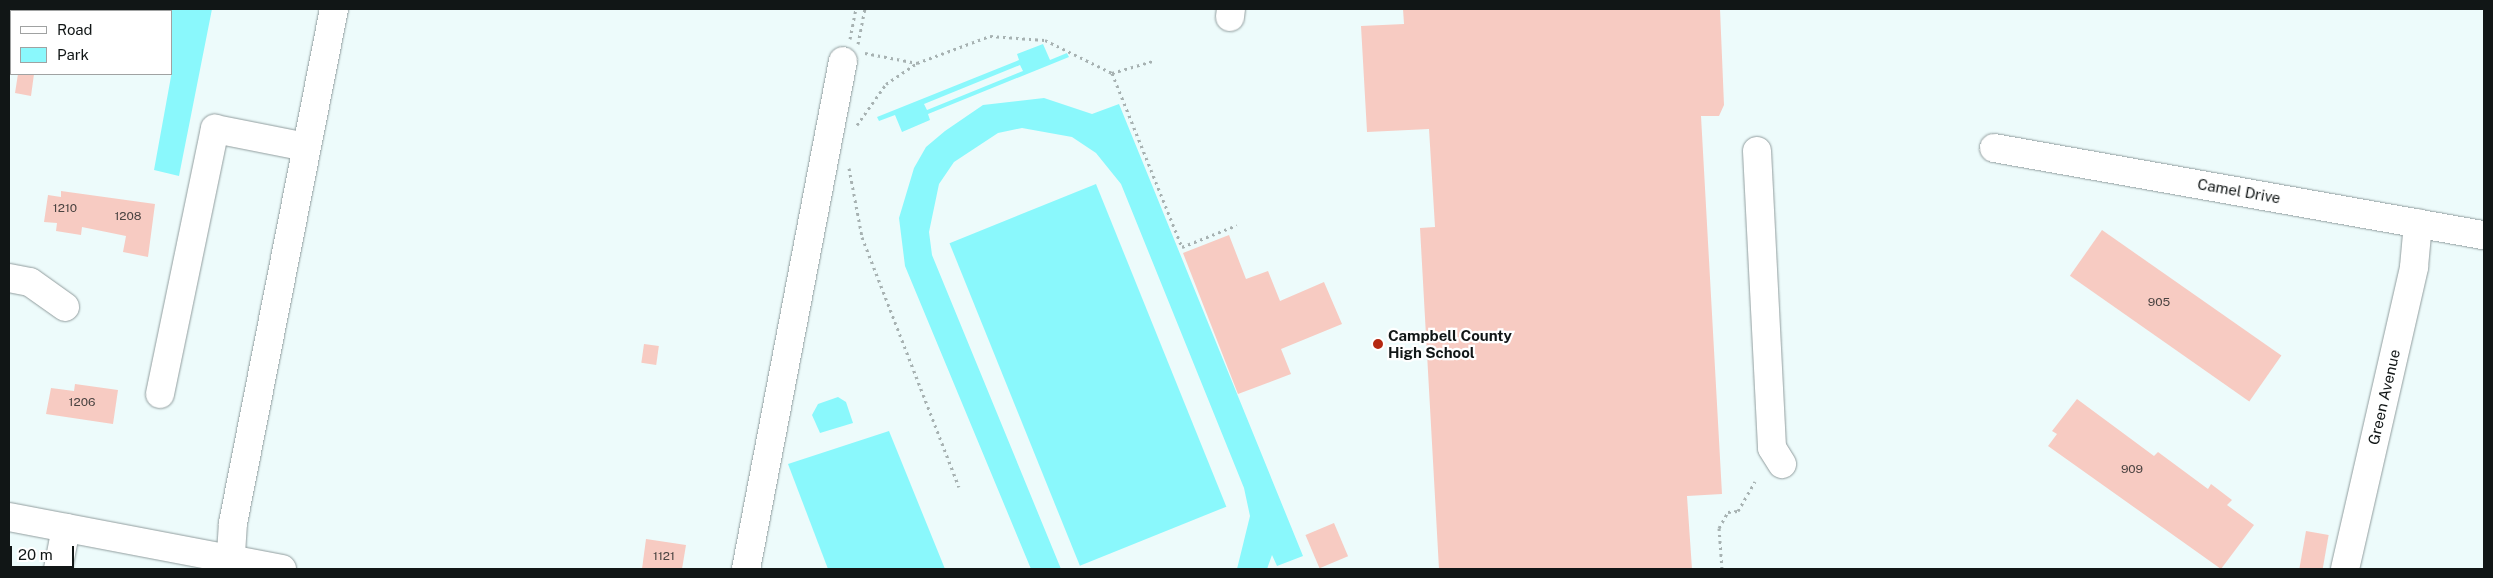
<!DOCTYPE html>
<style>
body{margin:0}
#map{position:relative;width:2493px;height:578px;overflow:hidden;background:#edfbfb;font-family:"Public Sans",sans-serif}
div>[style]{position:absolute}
.green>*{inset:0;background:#8af8fc;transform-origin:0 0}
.building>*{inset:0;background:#f7cbc2;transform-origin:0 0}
.path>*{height:3px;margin-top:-1.5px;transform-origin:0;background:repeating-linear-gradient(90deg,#a7b2b2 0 2.5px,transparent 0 6.5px)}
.roads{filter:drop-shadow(0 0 1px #919d9e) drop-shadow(0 0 1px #919d9e)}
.minor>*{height:28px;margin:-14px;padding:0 14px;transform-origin:14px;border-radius:14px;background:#fff}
.dots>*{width:14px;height:14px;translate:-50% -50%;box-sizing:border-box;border:2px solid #fff;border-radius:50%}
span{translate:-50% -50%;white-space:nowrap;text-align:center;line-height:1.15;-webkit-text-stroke:4.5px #fff;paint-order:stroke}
.number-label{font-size:12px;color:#4a4341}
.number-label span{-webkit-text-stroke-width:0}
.street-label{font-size:15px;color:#111616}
.poi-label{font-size:15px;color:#111616;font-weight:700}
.left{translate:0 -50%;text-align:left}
.frame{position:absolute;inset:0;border:10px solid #111616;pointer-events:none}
.legend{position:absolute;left:10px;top:10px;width:162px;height:65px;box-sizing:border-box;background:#fff;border:1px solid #a0a2a2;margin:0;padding:6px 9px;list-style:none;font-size:15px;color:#111616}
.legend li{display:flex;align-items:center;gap:10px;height:25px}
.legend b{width:25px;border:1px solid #a0a2a2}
.scale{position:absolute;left:10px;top:546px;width:64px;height:22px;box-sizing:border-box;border:2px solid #111616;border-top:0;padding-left:6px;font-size:15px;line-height:18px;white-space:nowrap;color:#111616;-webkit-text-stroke:4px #fff;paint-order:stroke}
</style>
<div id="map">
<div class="green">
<div style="clip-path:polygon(134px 9px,212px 9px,179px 176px,154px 170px,172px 71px,171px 11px)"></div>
<div style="clip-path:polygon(evenodd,1043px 44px,1050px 60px,1067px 53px,1069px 57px,928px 114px,930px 120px,902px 132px,895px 115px,879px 121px,877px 117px,1019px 60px,1017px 54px,1043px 44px,1020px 65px,1023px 71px,927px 110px,924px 104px,1020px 65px)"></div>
<div style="clip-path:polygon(1044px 98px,1092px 114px,1119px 104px,1303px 556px,1277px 566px,1272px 555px,1267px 569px,1237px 569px,1250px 516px,1244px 488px,1121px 184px,1096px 153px,1072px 137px,1022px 128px,998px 133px,954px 162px,939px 184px,929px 232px,932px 255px,1061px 569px,1031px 569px,905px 266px,899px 218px,914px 168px,926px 147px,945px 131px,983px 105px)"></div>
<div style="left:1096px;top:184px;width:348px;height:158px;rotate:68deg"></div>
<div style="clip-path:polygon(838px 397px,846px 402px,853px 423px,820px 433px,812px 415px,818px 404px)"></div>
<div style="clip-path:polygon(889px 431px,945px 569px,828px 569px,788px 464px)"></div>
</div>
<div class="building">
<div style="clip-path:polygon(1403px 9px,1720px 9px,1724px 105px,1719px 116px,1701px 116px,1722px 494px,1687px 496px,1692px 569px,1439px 569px,1420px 228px,1435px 227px,1429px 129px,1367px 132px,1361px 26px,1404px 24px)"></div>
<div style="clip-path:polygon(18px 74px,34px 74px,31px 96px,15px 93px)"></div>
<div style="clip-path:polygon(61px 191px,155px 204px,148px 257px,123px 252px,126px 236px,82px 227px,81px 235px,56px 231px,57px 223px,44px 222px,48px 195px,61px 197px)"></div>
<div style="left:2102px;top:230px;width:219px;height:56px;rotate:35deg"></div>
<div style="clip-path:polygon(1229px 235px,1246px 279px,1268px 271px,1280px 301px,1324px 282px,1342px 324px,1281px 349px,1291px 374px,1238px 394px,1183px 253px)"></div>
<div style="left:644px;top:344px;width:15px;height:19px;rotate:8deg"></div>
<div style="clip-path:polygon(75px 384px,118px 390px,113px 424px,46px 414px,51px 388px,74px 391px)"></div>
<div style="clip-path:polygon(2077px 399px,2154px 456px,2158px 452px,2208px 489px,2211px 484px,2232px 500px,2227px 505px,2254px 525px,2221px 569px,2048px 446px,2057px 434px,2052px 431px)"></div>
<div style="left:1334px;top:523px;width:36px;height:31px;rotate:67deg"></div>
<div style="left:2306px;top:531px;width:23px;height:39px;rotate:10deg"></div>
<div style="clip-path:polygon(646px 539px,686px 545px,682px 569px,642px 569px)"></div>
</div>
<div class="path">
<div style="left:850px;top:39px;width:31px;rotate:-79deg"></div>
<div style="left:858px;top:44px;width:36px;rotate:-79deg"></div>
<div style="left:865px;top:53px;width:53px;rotate:10.9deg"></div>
<div style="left:1112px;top:73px;width:188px;rotate:68.1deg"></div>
<div style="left:1182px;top:247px;width:59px;rotate:-21.8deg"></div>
<div style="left:857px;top:125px;width:50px;rotate:-54.7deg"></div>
<div style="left:886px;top:84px;width:37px;rotate:-34deg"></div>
<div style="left:917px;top:63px;width:78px;rotate:-20.3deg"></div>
<div style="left:990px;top:36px;width:55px;rotate:4.2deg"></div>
<div style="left:1045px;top:40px;width:75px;rotate:26.2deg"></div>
<div style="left:1112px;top:73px;width:43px;rotate:-16.3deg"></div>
<div style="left:849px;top:168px;width:70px;rotate:79.3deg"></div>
<div style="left:862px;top:237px;width:268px;rotate:68.8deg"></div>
<div style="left:1722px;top:569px;width:41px;rotate:-94.2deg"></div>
<div style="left:1719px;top:528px;width:18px;rotate:-61deg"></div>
<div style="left:1728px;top:512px;width:10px;rotate:-6deg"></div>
<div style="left:1738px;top:511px;width:34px;rotate:-60deg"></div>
</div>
<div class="roads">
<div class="minor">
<div style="left:1230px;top:17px;width:8px;rotate:-83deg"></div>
<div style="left:1994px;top:148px;width:498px;rotate:10.1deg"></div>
<div style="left:1757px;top:151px;width:297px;rotate:87.1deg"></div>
<div style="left:1772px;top:448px;width:19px;rotate:58deg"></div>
<div style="left:9px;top:278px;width:21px;rotate:11deg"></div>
<div style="left:30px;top:282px;width:43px;rotate:35.5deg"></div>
<div style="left:160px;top:394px;width:271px;rotate:-78.3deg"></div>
<div style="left:215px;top:129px;width:93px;rotate:11.2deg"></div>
<div style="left:9px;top:517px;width:278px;rotate:10.8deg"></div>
<div style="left:58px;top:569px;width:42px;rotate:-79deg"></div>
<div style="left:230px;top:569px;width:46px;rotate:-86.3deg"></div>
<div style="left:233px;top:523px;width:524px;rotate:-78.88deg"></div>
<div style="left:746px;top:569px;width:517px;rotate:-79.19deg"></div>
<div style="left:2345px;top:569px;width:310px;rotate:-77.1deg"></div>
<div style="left:2414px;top:267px;width:44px;rotate:-84.8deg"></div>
</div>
</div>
<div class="dots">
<div style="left:1378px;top:344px;background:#b52811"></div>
</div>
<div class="number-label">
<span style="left:65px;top:209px">1210</span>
<span style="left:128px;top:217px">1208</span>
<span style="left:2159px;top:303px">905</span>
<span style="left:82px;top:403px">1206</span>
<span style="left:2132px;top:470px">909</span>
<span style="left:664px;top:557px">1121</span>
</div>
<div class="street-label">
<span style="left:2239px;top:191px;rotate:10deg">Camel Drive</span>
<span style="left:2384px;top:397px;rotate:-77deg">Green Avenue</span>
</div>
<div class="poi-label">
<span class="left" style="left:1388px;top:344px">Campbell County<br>High School</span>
</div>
<div class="frame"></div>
<ul class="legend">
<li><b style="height:6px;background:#fff"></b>Road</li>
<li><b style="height:14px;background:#8af8fc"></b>Park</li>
</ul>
<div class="scale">20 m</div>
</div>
